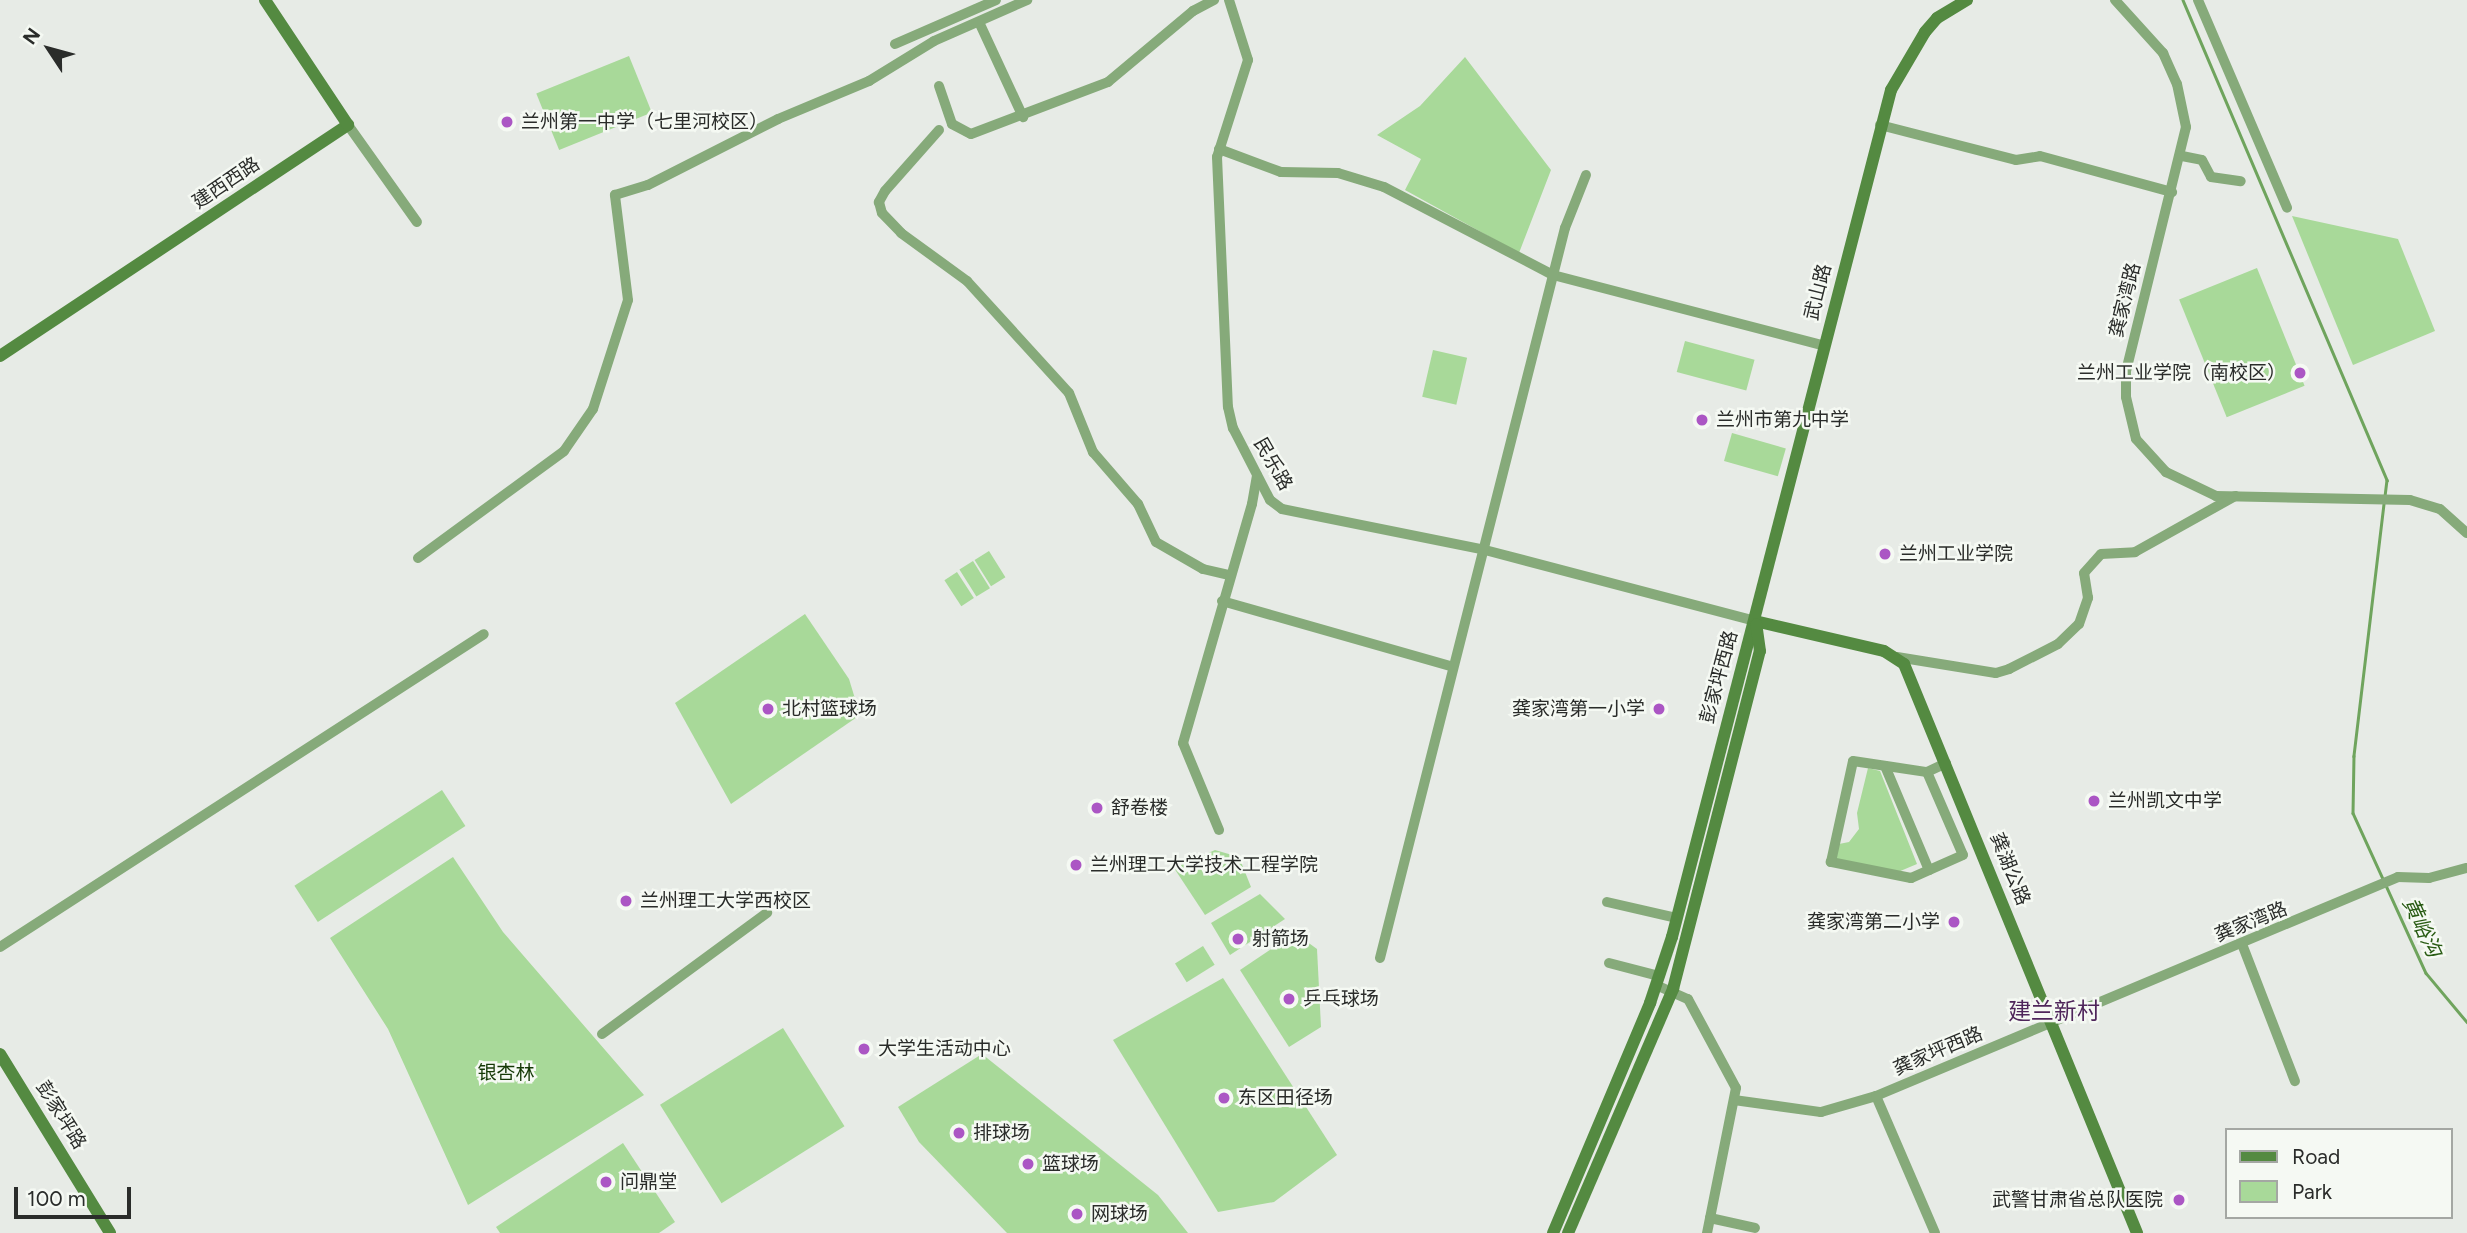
<!DOCTYPE html>
<meta charset="utf-8">
<style>
body{margin:0}
#map{position:relative;width:2467px;height:1233px;overflow:hidden;background:#e7ebe6;font-family:Figtree,"Noto Sans SC",sans-serif}
div>[style]{position:absolute}
.green>*{inset:0;background:#a8d999;transform-origin:0 0}
.stream>*{height:2.5px;margin:-1.25px;padding:0 1.25px;transform-origin:1.25px;border-radius:1.25px;background:#6fa45d}
.street>*{height:10px;margin:-5px;padding:0 5px;transform-origin:5px;border-radius:5px;background:#86aa7a}
.secondary>*{height:12px;margin:-6px;padding:0 6px;transform-origin:6px;border-radius:6px;background:#548a41}
.dots>*{width:19px;height:19px;translate:-50% -50%;box-sizing:border-box;border:4px solid #f5f9f3;border-radius:50%}
span{translate:-50% -50%;white-space:nowrap;text-align:center;line-height:1.15;-webkit-text-stroke:5px #f5f9f3;paint-order:stroke}
.poi-label{font-size:19px;color:#2a2c2a}
.left{translate:0 -50%;text-align:left}
.right{translate:-100% -50%;text-align:right}
.street-label{font-size:19px;color:#2a2c2a}
.park-label{font-size:19px;color:#153906}
.water-label{font-size:21px;color:#285b13;font-style:italic}
.quarter-label{font-size:23px;color:#4f265b}
.legend{position:absolute;left:2225px;top:1128px;width:228px;height:91px;box-sizing:border-box;background:#f5f9f3;border:2px solid #a4a7a3;margin:0;padding:9px 12px;list-style:none;font-size:21px;color:#2a2c2a}
.legend li{display:flex;align-items:center;gap:14px;height:35px}
.legend b{width:35px;border:2px solid #a4a7a3}
.north{position:absolute;left:14px;top:14px;width:70px;height:70px;-webkit-text-stroke:5px #f5f9f3;paint-order:stroke;rotate:306deg;font-size:19px;font-weight:700;line-height:28px;text-align:center;color:#2a2c2a}
.north::after{content:'';display:block;margin:auto;width:24px;height:32px;background:#2a2c2a;clip-path:polygon(50% 0,100% 100%,50% 72%,0 100%)}
.scale{position:absolute;left:14px;top:1187px;width:117px;height:32px;box-sizing:border-box;border:4px solid #2a2c2a;border-top:0;padding-left:9px;font-size:21px;line-height:24px;white-space:nowrap;color:#2a2c2a;-webkit-text-stroke:5px #f5f9f3;paint-order:stroke}
</style>
<div id="map">
<div class="green">
<div style="left:629px;top:56px;width:61px;height:100px;rotate:68deg"></div>
<div style="clip-path:polygon(1465px 57px,1551px 170px,1519px 253px,1405px 190px,1421px 159px,1377px 135px,1420px 106px)"></div>
<div style="clip-path:polygon(2292px 216px,2398px 239px,2435px 331px,2353px 365px)"></div>
<div style="left:2257px;top:268px;width:127px;height:84px;rotate:68deg"></div>
<div style="left:1685px;top:341px;width:72px;height:32px;rotate:15deg"></div>
<div style="left:1433px;top:350px;width:35px;height:48px;rotate:13deg"></div>
<div style="left:1732px;top:433px;width:56px;height:29px;rotate:16deg"></div>
<div style="left:989px;top:551px;width:31px;height:17px;rotate:58deg"></div>
<div style="left:973px;top:561px;width:32px;height:16px;rotate:58deg"></div>
<div style="left:957px;top:572px;width:31px;height:15px;rotate:57deg"></div>
<div style="clip-path:polygon(805px 614px,849px 679px,860px 715px,731px 804px,675px 703px)"></div>
<div style="clip-path:polygon(1868px 768px,1880px 771px,1917px 864px,1898px 872px,1836px 860px,1839px 844px,1849px 842px,1859px 829px,1857px 813px)"></div>
<div style="left:442px;top:790px;width:43px;height:176px;rotate:57deg"></div>
<div style="clip-path:polygon(1215px 850px,1239px 857px,1251px 887px,1205px 915px,1174px 868px)"></div>
<div style="clip-path:polygon(453px 857px,503px 932px,644px 1095px,468px 1205px,388px 1029px,330px 938px)"></div>
<div style="clip-path:polygon(1260px 894px,1285px 919px,1230px 955px,1211px 923px)"></div>
<div style="clip-path:polygon(1295px 933px,1317px 949px,1321px 1027px,1289px 1047px,1240px 970px)"></div>
<div style="left:1203px;top:946px;width:22px;height:33px;rotate:58deg"></div>
<div style="clip-path:polygon(1223px 978px,1337px 1155px,1274px 1202px,1218px 1212px,1113px 1040px)"></div>
<div style="left:783px;top:1028px;width:116px;height:145px;rotate:58deg"></div>
<div style="clip-path:polygon(982px 1054px,1158px 1195px,1188px 1233px,1007px 1233px,919px 1142px,898px 1107px)"></div>
<div style="clip-path:polygon(623px 1143px,675px 1222px,659px 1233px,500px 1233px,496px 1227px)"></div>
</div>
<div class="stream">
<div style="left:2183px;top:0;width:522px;rotate:66.97deg"></div>
<div style="left:2387px;top:480px;width:17px;rotate:97deg"></div>
<div style="left:2384px;top:504px;width:254px;rotate:96.8deg"></div>
<div style="left:2354px;top:756px;width:57px;rotate:91deg"></div>
<div style="left:2353px;top:813px;width:176px;rotate:65.5deg"></div>
<div style="left:2426px;top:973px;width:64px;rotate:50.1deg"></div>
</div>
<div class="street">
<div style="left:1229px;top:0;width:63px;rotate:72.4deg"></div>
<div style="left:1248px;top:60px;width:102px;rotate:107.7deg"></div>
<div style="left:1217px;top:157px;width:250px;rotate:87.5deg"></div>
<div style="left:1228px;top:407px;width:22px;rotate:77deg"></div>
<div style="left:1233px;top:428px;width:81px;rotate:62.8deg"></div>
<div style="left:1270px;top:500px;width:15px;rotate:37deg"></div>
<div style="left:1282px;top:509px;width:207px;rotate:11.4deg"></div>
<div style="left:1485px;top:550px;width:279px;rotate:14.7deg"></div>
<div style="left:2115px;top:0;width:72px;rotate:47.8deg"></div>
<div style="left:2163px;top:53px;width:34px;rotate:66deg"></div>
<div style="left:2177px;top:84px;width:44px;rotate:78.2deg"></div>
<div style="left:2186px;top:127px;width:251px;rotate:103.8deg"></div>
<div style="left:2126px;top:371px;width:26px;rotate:90deg"></div>
<div style="left:2126px;top:397px;width:43px;rotate:76.6deg"></div>
<div style="left:2136px;top:439px;width:45px;rotate:47.7deg"></div>
<div style="left:2166px;top:472px;width:55px;rotate:25.6deg"></div>
<div style="left:2216px;top:496px;width:194px;rotate:1.2deg"></div>
<div style="left:2410px;top:500px;width:31px;rotate:17deg"></div>
<div style="left:2440px;top:509px;width:36px;rotate:42deg"></div>
<div style="left:2198px;top:0;width:226px;rotate:66.8deg"></div>
<div style="left:979px;top:22px;width:105px;rotate:65.1deg"></div>
<div style="left:895px;top:44px;width:110px;rotate:-23.5deg"></div>
<div style="left:939px;top:86px;width:40px;rotate:71.1deg"></div>
<div style="left:952px;top:124px;width:21px;rotate:28deg"></div>
<div style="left:971px;top:134px;width:147px;rotate:-20.8deg"></div>
<div style="left:1108px;top:82px;width:111px;rotate:-39.9deg"></div>
<div style="left:1193px;top:11px;width:24px;rotate:-28deg"></div>
<div style="left:348px;top:125px;width:119px;rotate:54.6deg"></div>
<div style="left:1880px;top:125px;width:140px;rotate:14.4deg"></div>
<div style="left:2016px;top:160px;width:24px;rotate:-9deg"></div>
<div style="left:2040px;top:156px;width:137px;rotate:15.3deg"></div>
<div style="left:939px;top:130px;width:81px;rotate:131.5deg"></div>
<div style="left:885px;top:191px;width:13px;rotate:119deg"></div>
<div style="left:879px;top:202px;width:11px;rotate:75deg"></div>
<div style="left:882px;top:213px;width:28px;rotate:46deg"></div>
<div style="left:901px;top:233px;width:82px;rotate:36deg"></div>
<div style="left:967px;top:281px;width:151px;rotate:47.7deg"></div>
<div style="left:1069px;top:393px;width:64px;rotate:67.9deg"></div>
<div style="left:1093px;top:452px;width:69px;rotate:49.1deg"></div>
<div style="left:1138px;top:504px;width:42px;rotate:64.7deg"></div>
<div style="left:1156px;top:542px;width:54px;rotate:29.9deg"></div>
<div style="left:1203px;top:569px;width:26px;rotate:13deg"></div>
<div style="left:1219px;top:149px;width:66px;rotate:20.4deg"></div>
<div style="left:1281px;top:172px;width:57px;rotate:1deg"></div>
<div style="left:1338px;top:173px;width:48px;rotate:16.9deg"></div>
<div style="left:1384px;top:187px;width:191px;rotate:27.5deg"></div>
<div style="left:1553px;top:275px;width:281px;rotate:14.6deg"></div>
<div style="left:2182px;top:156px;width:20px;rotate:11deg"></div>
<div style="left:2202px;top:160px;width:19px;rotate:62deg"></div>
<div style="left:2211px;top:177px;width:30px;rotate:8deg"></div>
<div style="left:418px;top:558px;width:181px;rotate:-36.2deg"></div>
<div style="left:564px;top:451px;width:51px;rotate:-55.4deg"></div>
<div style="left:593px;top:409px;width:114px;rotate:-72.2deg"></div>
<div style="left:628px;top:300px;width:106px;rotate:-97.1deg"></div>
<div style="left:615px;top:195px;width:34px;rotate:-17deg"></div>
<div style="left:648px;top:185px;width:146px;rotate:-26.9deg"></div>
<div style="left:778px;top:119px;width:99px;rotate:-22.7deg"></div>
<div style="left:869px;top:81px;width:76px;rotate:-31.6deg"></div>
<div style="left:934px;top:41px;width:102px;rotate:-23.8deg"></div>
<div style="left:1222px;top:601px;width:240px;rotate:15.9deg"></div>
<div style="left:1897px;top:657px;width:100px;rotate:9.2deg"></div>
<div style="left:1996px;top:673px;width:14px;rotate:-17deg"></div>
<div style="left:2009px;top:669px;width:55px;rotate:-27deg"></div>
<div style="left:2058px;top:644px;width:29px;rotate:-44deg"></div>
<div style="left:2079px;top:624px;width:28px;rotate:-71deg"></div>
<div style="left:2088px;top:598px;width:25px;rotate:-99deg"></div>
<div style="left:2084px;top:573px;width:25px;rotate:-48deg"></div>
<div style="left:2101px;top:554px;width:34px;rotate:-3deg"></div>
<div style="left:2135px;top:552px;width:115px;rotate:-29.2deg"></div>
<div style="left:1885px;top:766px;width:113px;rotate:67.1deg"></div>
<div style="left:1927px;top:772px;width:90px;rotate:66.6deg"></div>
<div style="left:1963px;top:855px;width:57px;rotate:156.1deg"></div>
<div style="left:1911px;top:878px;width:82px;rotate:-168.7deg"></div>
<div style="left:1831px;top:862px;width:103px;rotate:-77.7deg"></div>
<div style="left:1853px;top:761px;width:75px;rotate:8.5deg"></div>
<div style="left:1927px;top:772px;width:21px;rotate:-25deg"></div>
<div style="left:1219px;top:830px;width:94px;rotate:-112.5deg"></div>
<div style="left:1183px;top:743px;width:249px;rotate:-73.9deg"></div>
<div style="left:1252px;top:504px;width:29px;rotate:-80deg"></div>
<div style="left:1607px;top:902px;width:72px;rotate:12.9deg"></div>
<div style="left:2242px;top:944px;width:147px;rotate:68.9deg"></div>
<div style="left:0;top:947px;width:576px;rotate:-32.89deg"></div>
<div style="left:1380px;top:958px;width:753px;rotate:-75.78deg"></div>
<div style="left:1565px;top:228px;width:57px;rotate:-68.4deg"></div>
<div style="left:1609px;top:963px;width:52px;rotate:14.6deg"></div>
<div style="left:1656px;top:985px;width:35px;rotate:24deg"></div>
<div style="left:1688px;top:999px;width:101px;rotate:61.7deg"></div>
<div style="left:1736px;top:1088px;width:148px;rotate:101.3deg"></div>
<div style="left:602px;top:1034px;width:205px;rotate:-36.3deg"></div>
<div style="left:1876px;top:1096px;width:149px;rotate:66.7deg"></div>
<div style="left:1734px;top:1100px;width:88px;rotate:7.9deg"></div>
<div style="left:1821px;top:1112px;width:57px;rotate:-16.2deg"></div>
<div style="left:1876px;top:1096px;width:566px;rotate:-22.76deg"></div>
<div style="left:2398px;top:877px;width:31px;rotate:2deg"></div>
<div style="left:2429px;top:878px;width:39px;rotate:-15deg"></div>
<div style="left:1710px;top:1218px;width:46px;rotate:12.5deg"></div>
</div>
<div class="secondary">
<div style="left:0;top:356px;width:418px;rotate:-33.6deg"></div>
<div style="left:348px;top:125px;width:150px;rotate:-123.6deg"></div>
<div style="left:1755px;top:621px;width:132px;rotate:13.1deg"></div>
<div style="left:1884px;top:651px;width:24px;rotate:33deg"></div>
<div style="left:1904px;top:664px;width:615px;rotate:67.73deg"></div>
<div style="left:0;top:1054px;width:210px;rotate:58.4deg"></div>
<div style="left:1553px;top:1233px;width:250px;rotate:-67.1deg"></div>
<div style="left:1650px;top:1003px;width:70px;rotate:-71.6deg"></div>
<div style="left:1672px;top:937px;width:875px;rotate:-75.5deg"></div>
<div style="left:1891px;top:90px;width:67px;rotate:-59.6deg"></div>
<div style="left:1925px;top:32px;width:18px;rotate:-49deg"></div>
<div style="left:1937px;top:18px;width:35px;rotate:-31deg"></div>
<div style="left:1568px;top:1233px;width:266px;rotate:-66.7deg"></div>
<div style="left:1673px;top:989px;width:349px;rotate:-75.6deg"></div>
<div style="left:1760px;top:651px;width:27px;rotate:-98deg"></div>
</div>
<div class="dots">
<div style="left:507px;top:122px;background:#ab56c4"></div>
<div style="left:2300px;top:373px;background:#ab56c4"></div>
<div style="left:1702px;top:420px;background:#ab56c4"></div>
<div style="left:1885px;top:554px;background:#ab56c4"></div>
<div style="left:768px;top:709px;background:#ab56c4"></div>
<div style="left:1659px;top:709px;background:#ab56c4"></div>
<div style="left:2094px;top:801px;background:#ab56c4"></div>
<div style="left:1097px;top:808px;background:#ab56c4"></div>
<div style="left:1076px;top:865px;background:#ab56c4"></div>
<div style="left:626px;top:901px;background:#ab56c4"></div>
<div style="left:1954px;top:922px;background:#ab56c4"></div>
<div style="left:1238px;top:939px;background:#ab56c4"></div>
<div style="left:1289px;top:999px;background:#ab56c4"></div>
<div style="left:864px;top:1049px;background:#ab56c4"></div>
<div style="left:1224px;top:1098px;background:#ab56c4"></div>
<div style="left:959px;top:1133px;background:#ab56c4"></div>
<div style="left:1028px;top:1164px;background:#ab56c4"></div>
<div style="left:606px;top:1182px;background:#ab56c4"></div>
<div style="left:2179px;top:1200px;background:#ab56c4"></div>
<div style="left:1077px;top:1214px;background:#ab56c4"></div>
</div>
<div class="poi-label">
<span class="left" style="left:521px;top:122px">兰州第一中学（七里河校区）</span>
<span class="right" style="left:2286px;top:373px">兰州工业学院（南校区）</span>
<span class="left" style="left:1716px;top:420px">兰州市第九中学</span>
<span class="left" style="left:1899px;top:554px">兰州工业学院</span>
<span class="left" style="left:782px;top:709px">北村篮球场</span>
<span class="right" style="left:1645px;top:709px">龚家湾第一小学</span>
<span class="left" style="left:2108px;top:801px">兰州凯文中学</span>
<span class="left" style="left:1111px;top:808px">舒卷楼</span>
<span class="left" style="left:1090px;top:865px">兰州理工大学技术工程学院</span>
<span class="left" style="left:640px;top:901px">兰州理工大学西校区</span>
<span class="right" style="left:1940px;top:922px">龚家湾第二小学</span>
<span class="left" style="left:1252px;top:939px">射箭场</span>
<span class="left" style="left:1303px;top:999px">乒乓球场</span>
<span class="left" style="left:878px;top:1049px">大学生活动中心</span>
<span class="left" style="left:1238px;top:1098px">东区田径场</span>
<span class="left" style="left:973px;top:1133px">排球场</span>
<span class="left" style="left:1042px;top:1164px">篮球场</span>
<span class="left" style="left:620px;top:1182px">问鼎堂</span>
<span class="right" style="left:2163px;top:1200px">武警甘肃省总队医院</span>
<span class="left" style="left:1091px;top:1214px">网球场</span>
</div>
<div class="street-label">
<span style="left:226px;top:183px;rotate:-34deg">建西西路</span>
<span style="left:1818px;top:292px;rotate:-76deg">武山路</span>
<span style="left:2125px;top:300px;rotate:-76deg">龚家湾路</span>
<span style="left:1273px;top:464px;rotate:60deg">民乐路</span>
<span style="left:1719px;top:677px;rotate:-75deg">彭家坪西路</span>
<span style="left:2010px;top:869px;rotate:68deg">龚湖公路</span>
<span style="left:2251px;top:922px;rotate:-22deg">龚家湾路</span>
<span style="left:1938px;top:1051px;rotate:-23deg">龚家坪西路</span>
<span style="left:61px;top:1115px;rotate:58deg">彭家坪路</span>
</div>
<div class="park-label">
<span style="left:506px;top:1073px">银杏林</span>
</div>
<div class="water-label">
<span style="left:2422px;top:927px;rotate:65deg">黄峪沟</span>
</div>
<div class="quarter-label">
<span style="left:2054px;top:1011px">建兰新村</span>
</div>
<ul class="legend">
<li><b style="height:9px;background:#548a41"></b>Road</li>
<li><b style="height:19px;background:#a8d999"></b>Park</li>
</ul>
<div class="north">N</div>
<div class="scale">100 m</div>
</div>
